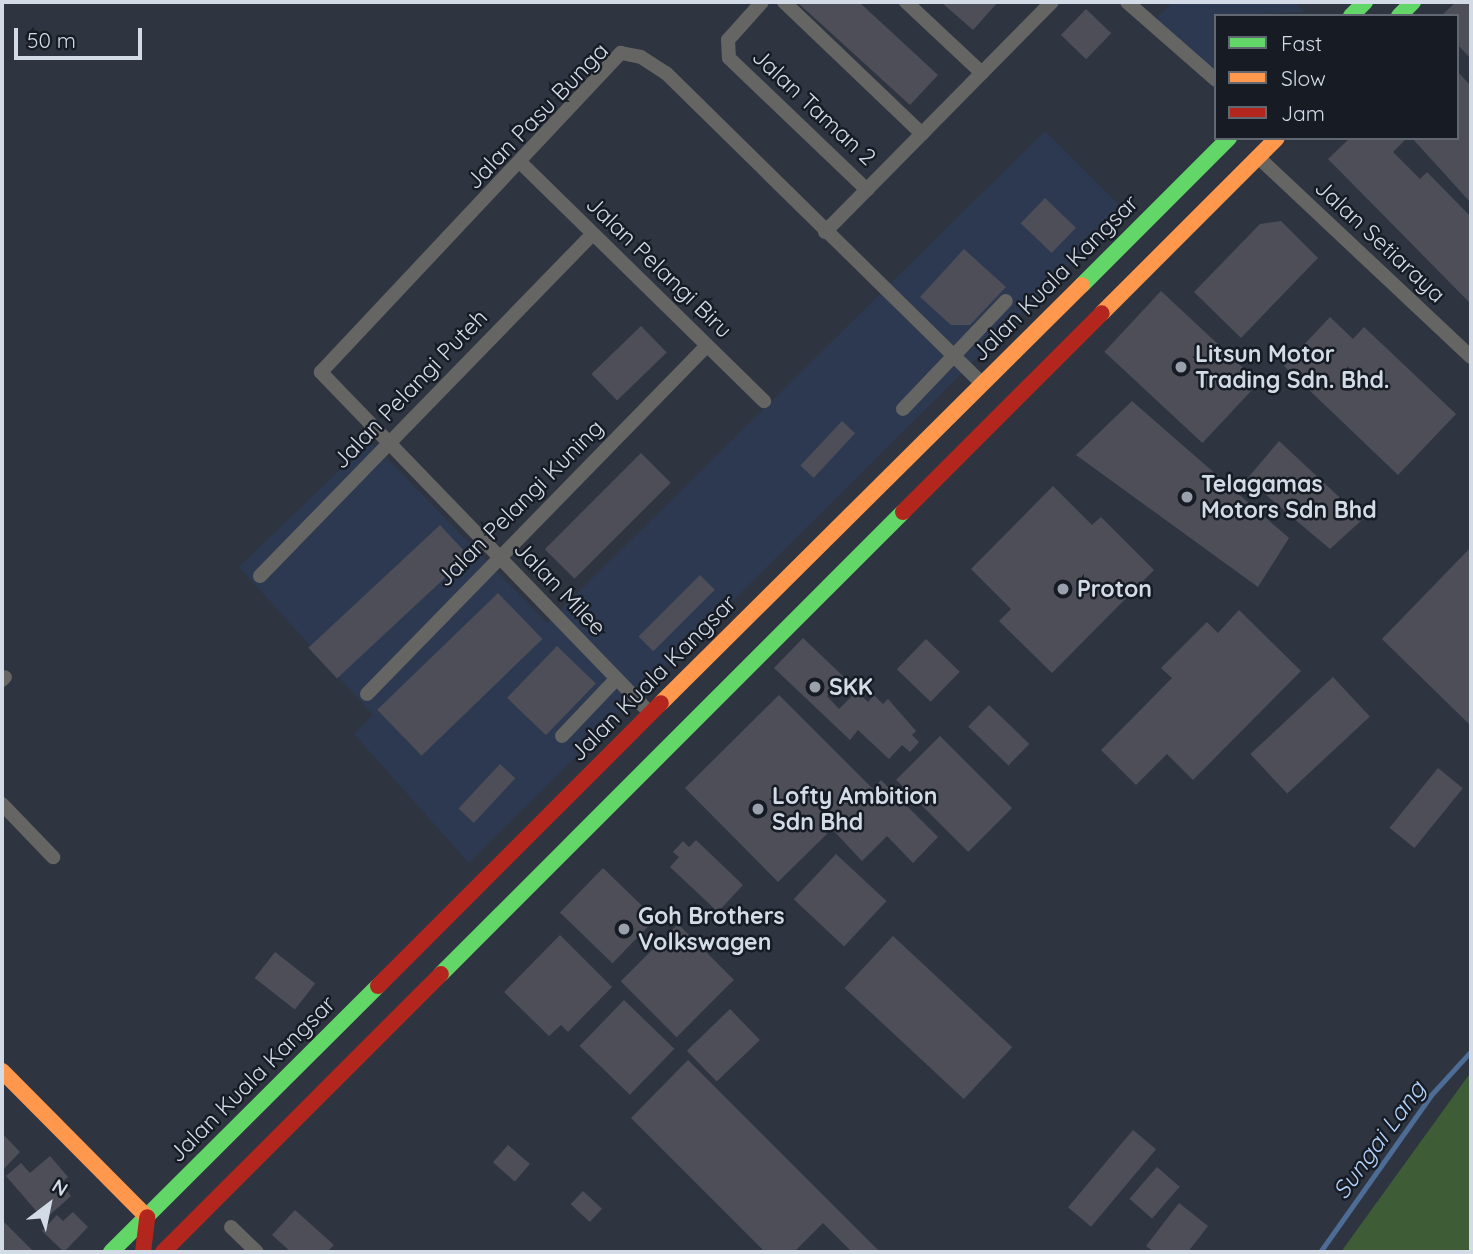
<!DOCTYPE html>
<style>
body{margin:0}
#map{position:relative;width:1473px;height:1254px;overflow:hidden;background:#2f3540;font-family:Quicksand,sans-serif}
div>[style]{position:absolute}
.built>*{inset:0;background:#2c3950}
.forest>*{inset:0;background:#3e5d37}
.stream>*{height:5px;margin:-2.5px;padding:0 2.5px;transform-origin:2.5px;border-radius:2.5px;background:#4d6c96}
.building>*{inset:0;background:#4d4e58;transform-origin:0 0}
.street>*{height:14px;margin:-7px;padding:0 7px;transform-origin:7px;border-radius:7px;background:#656564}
.fast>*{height:16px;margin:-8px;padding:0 8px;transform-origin:8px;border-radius:8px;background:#63d668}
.slow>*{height:16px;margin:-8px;padding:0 8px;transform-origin:8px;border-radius:8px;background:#ff974d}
.jam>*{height:16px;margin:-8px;padding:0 8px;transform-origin:8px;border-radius:8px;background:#b3261e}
.dots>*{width:19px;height:19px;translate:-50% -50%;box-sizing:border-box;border:4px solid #161b24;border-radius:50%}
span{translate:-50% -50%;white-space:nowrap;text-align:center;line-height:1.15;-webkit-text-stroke:5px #161b24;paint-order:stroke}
.street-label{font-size:23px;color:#d3dbe7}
.poi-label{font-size:23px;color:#d3dbe7;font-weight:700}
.left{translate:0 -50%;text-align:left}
.water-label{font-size:24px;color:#b3d2fb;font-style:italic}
.frame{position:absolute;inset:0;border:4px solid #d3dbe7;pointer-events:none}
.legend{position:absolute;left:1214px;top:14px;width:245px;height:126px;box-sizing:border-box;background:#161b24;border:2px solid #626872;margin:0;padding:9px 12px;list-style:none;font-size:21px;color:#d3dbe7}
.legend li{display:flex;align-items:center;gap:14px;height:35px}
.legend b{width:35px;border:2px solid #626872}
.north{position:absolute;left:14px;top:1170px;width:70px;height:70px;-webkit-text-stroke:5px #161b24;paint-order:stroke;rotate:32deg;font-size:19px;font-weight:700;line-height:28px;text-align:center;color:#d3dbe7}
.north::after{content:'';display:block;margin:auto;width:24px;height:32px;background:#d3dbe7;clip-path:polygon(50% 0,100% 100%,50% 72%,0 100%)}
.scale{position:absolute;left:14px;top:28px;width:128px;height:32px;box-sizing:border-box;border:4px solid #d3dbe7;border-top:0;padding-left:9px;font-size:21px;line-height:24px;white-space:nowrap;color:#d3dbe7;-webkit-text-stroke:5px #161b24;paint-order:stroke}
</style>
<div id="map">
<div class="built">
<div style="clip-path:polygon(1173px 2px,1294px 2px,1304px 12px,1216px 16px,1216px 80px,1151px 24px)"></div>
<div style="clip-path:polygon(1045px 131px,1125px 211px,469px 863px,354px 734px,373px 715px,239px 567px,370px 441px,547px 623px)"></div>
</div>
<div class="forest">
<div style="clip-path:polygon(1471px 1072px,1471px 1252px,1341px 1252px)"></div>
</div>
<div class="stream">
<div style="left:1320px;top:1252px;width:192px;rotate:-54.7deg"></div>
<div style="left:1431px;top:1095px;width:59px;rotate:-47.7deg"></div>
</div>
<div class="building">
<div style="clip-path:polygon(797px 2px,859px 2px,938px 75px,910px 105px)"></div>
<div style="clip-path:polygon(941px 2px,998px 2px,973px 30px)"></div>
<div style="clip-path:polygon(1456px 2px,1471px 2px,1471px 59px,1457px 44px,1457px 16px,1441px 16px)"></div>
<div style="left:1086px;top:9px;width:35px;height:36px;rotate:44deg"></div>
<div style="clip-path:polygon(1457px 71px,1471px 86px,1471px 203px,1412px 138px,1457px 138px)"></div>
<div style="clip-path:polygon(1350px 138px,1407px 138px,1393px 152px,1420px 179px,1427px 172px,1471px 217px,1471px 304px,1328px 159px)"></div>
<div style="left:1045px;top:198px;width:43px;height:35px;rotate:44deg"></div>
<div style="clip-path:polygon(1281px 221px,1318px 258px,1241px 338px,1194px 292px,1260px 224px)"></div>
<div style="clip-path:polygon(964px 249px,1006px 287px,970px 325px,951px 325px,920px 297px)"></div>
<div style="left:1161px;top:291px;width:134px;height:83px;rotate:43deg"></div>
<div style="clip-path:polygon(1330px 317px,1353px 339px,1364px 327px,1456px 414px,1398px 475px,1284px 366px)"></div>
<div style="left:641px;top:326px;width:37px;height:69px;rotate:46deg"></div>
<div style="clip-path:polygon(1132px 401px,1289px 538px,1258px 587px,1076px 455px)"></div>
<div style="left:842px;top:421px;width:18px;height:61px;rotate:43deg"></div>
<div style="clip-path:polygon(1279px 441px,1363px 519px,1330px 549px,1247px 479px)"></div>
<div style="left:641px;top:453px;width:42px;height:136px;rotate:45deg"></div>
<div style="clip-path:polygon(1053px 486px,1092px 525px,1101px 517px,1154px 570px,1052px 673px,999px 621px,1011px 609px,971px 569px)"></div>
<div style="left:440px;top:525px;width:42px;height:180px;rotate:47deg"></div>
<div style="clip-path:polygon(1471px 547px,1471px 726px,1382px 639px)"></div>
<div style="left:700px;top:575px;width:21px;height:87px;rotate:45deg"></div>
<div style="left:498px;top:593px;width:64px;height:168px;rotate:46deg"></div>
<div style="clip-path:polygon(1239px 610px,1301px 671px,1193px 780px,1167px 754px,1136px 785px,1101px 750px,1172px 678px,1161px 668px,1207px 622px,1218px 633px)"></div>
<div style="clip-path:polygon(803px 638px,845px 678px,827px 696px,839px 709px,857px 691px,868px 702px,874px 695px,883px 704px,888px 699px,916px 731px,912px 735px,919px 742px,910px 752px,902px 745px,889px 759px,858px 730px,850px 740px,774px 668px)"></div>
<div style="left:926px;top:639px;width:47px;height:42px;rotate:44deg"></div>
<div style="left:557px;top:646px;width:54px;height:72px;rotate:44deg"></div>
<div style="left:1333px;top:677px;width:54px;height:113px;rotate:47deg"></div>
<div style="clip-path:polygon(779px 695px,873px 789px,881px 780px,938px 837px,913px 863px,887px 836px,862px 861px,832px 829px,778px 882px,685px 788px)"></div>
<div style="left:989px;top:705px;width:56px;height:30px;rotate:44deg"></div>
<div style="left:940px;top:736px;width:102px;height:62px;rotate:45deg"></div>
<div style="left:500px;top:764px;width:21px;height:61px;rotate:43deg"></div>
<div style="left:1438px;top:768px;width:32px;height:77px;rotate:39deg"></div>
<div style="clip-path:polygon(696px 840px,743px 885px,718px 912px,670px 867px,679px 857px,673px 852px,683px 841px,689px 847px)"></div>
<div style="left:836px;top:854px;width:69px;height:62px;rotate:43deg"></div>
<div style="left:603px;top:868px;width:73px;height:62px;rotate:44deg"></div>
<div style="left:678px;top:924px;width:79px;height:81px;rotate:45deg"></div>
<div style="clip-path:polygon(560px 935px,612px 987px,568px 1032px,561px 1025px,549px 1036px,504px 992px)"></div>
<div style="left:893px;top:936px;width:163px;height:71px;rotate:43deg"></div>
<div style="left:275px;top:952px;width:51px;height:33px;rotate:38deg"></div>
<div style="left:624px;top:1000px;width:70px;height:64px;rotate:44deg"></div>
<div style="left:730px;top:1009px;width:43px;height:60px;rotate:46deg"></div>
<div style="clip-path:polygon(688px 1060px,880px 1252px,852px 1252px,823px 1223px,794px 1252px,765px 1252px,631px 1118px)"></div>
<div style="left:1133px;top:1130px;width:30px;height:101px;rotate:40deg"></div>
<div style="clip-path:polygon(2px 1133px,20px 1152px,2px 1171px)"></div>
<div style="left:508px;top:1145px;width:29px;height:23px;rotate:41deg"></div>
<div style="clip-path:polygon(50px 1156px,68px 1177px,61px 1183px,71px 1196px,44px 1220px,6px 1176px,21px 1163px,30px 1173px)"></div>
<div style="left:1157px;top:1167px;width:30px;height:42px;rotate:41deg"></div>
<div style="left:583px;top:1191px;width:26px;height:18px;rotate:43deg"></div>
<div style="clip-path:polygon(1179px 1203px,1208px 1226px,1188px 1252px,1154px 1252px,1146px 1246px)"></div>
<div style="clip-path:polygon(295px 1210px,334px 1245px,327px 1252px,291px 1252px,272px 1235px)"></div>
<div style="clip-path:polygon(73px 1212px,88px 1227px,64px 1252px,42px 1231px,57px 1215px,63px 1221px)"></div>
<div style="clip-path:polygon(2px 1220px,34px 1252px,2px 1252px)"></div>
</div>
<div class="street">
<div style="left:762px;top:2px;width:51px;rotate:131.8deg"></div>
<div style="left:728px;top:40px;width:18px;rotate:87deg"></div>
<div style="left:729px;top:58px;width:191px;rotate:43.7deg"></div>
<div style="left:784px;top:2px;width:191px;rotate:43.7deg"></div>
<div style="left:906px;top:2px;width:104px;rotate:43.1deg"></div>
<div style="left:1127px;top:2px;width:118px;rotate:41.2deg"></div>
<div style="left:1258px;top:157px;width:292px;rotate:43.2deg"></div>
<div style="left:522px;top:164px;width:339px;rotate:44.4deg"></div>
<div style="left:825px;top:232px;width:323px;rotate:-45.4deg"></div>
<div style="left:903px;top:409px;width:149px;rotate:-46.4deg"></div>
<div style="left:260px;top:576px;width:477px;rotate:-45.8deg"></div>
<div style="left:2px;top:680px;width:4px;rotate:-45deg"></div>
<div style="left:367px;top:694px;width:487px;rotate:-45.7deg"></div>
<div style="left:650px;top:713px;width:474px;rotate:-134deg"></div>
<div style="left:321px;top:372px;width:438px;rotate:-46.8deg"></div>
<div style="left:621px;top:53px;width:20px;rotate:11deg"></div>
<div style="left:641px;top:57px;width:30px;rotate:33deg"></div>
<div style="left:666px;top:73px;width:443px;rotate:44.5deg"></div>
<div style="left:562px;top:736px;width:79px;rotate:-46.5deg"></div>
<div style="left:2px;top:804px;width:74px;rotate:46.1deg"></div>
<div style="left:231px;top:1227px;width:36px;rotate:44deg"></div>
</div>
<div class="fast">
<div style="left:1351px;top:16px;width:20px;rotate:-45deg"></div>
<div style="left:1399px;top:16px;width:20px;rotate:-45deg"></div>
<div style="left:1082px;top:285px;width:208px;rotate:-45deg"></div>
<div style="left:441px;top:974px;width:653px;rotate:-45deg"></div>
<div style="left:111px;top:1252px;width:377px;rotate:-44.9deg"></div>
</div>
<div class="slow">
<div style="left:1102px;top:313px;width:247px;rotate:-45deg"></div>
<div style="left:661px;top:703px;width:593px;rotate:-44.8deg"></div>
<div style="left:2px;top:1071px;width:206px;rotate:45.2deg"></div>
</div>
<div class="jam">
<div style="left:903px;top:512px;width:281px;rotate:-45deg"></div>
<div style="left:378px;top:986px;width:400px;rotate:-45deg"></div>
<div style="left:143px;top:1252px;width:35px;rotate:-83deg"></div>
<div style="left:163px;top:1252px;width:393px;rotate:-45deg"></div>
</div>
<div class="dots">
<div style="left:1181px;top:367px;background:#9aa1ad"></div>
<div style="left:1187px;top:497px;background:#9aa1ad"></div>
<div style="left:1063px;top:589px;background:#9aa1ad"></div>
<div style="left:815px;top:687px;background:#9aa1ad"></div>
<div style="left:758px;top:809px;background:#9aa1ad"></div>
<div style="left:624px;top:929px;background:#9aa1ad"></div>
</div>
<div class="street-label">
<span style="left:814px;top:107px;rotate:43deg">Jalan Taman 2</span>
<span style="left:537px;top:116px;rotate:-46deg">Jalan Pasu Bunga</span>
<span style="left:1380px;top:241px;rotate:43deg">Jalan Setiaraya</span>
<span style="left:659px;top:267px;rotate:44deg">Jalan Pelangi Biru</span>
<span style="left:1055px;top:278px;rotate:-45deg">Jalan Kuala Kangsar</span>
<span style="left:410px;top:389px;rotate:-46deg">Jalan Pelangi Puteh</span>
<span style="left:520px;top:503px;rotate:-45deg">Jalan Pelangi Kuning</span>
<span style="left:560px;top:588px;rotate:46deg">Jalan Milee</span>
<span style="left:653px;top:678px;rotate:-45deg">Jalan Kuala Kangsar</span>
<span style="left:252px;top:1079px;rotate:-45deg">Jalan Kuala Kangsar</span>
</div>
<div class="poi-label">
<span class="left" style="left:1195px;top:367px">Litsun Motor<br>Trading Sdn. Bhd.</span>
<span class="left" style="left:1201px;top:497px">Telagamas<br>Motors Sdn Bhd</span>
<span class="left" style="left:1077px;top:589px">Proton</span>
<span class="left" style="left:829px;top:687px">SKK</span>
<span class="left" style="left:772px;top:809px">Lofty Ambition<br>Sdn Bhd</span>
<span class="left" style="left:638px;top:929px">Goh Brothers<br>Volkswagen</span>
</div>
<div class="water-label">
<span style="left:1379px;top:1140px;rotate:-54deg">Sungai Lang</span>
</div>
<div class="frame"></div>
<ul class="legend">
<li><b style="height:9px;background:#63d668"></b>Fast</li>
<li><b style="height:9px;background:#ff974d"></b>Slow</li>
<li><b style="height:9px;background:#b3261e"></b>Jam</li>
</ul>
<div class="north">N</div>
<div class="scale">50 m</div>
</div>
